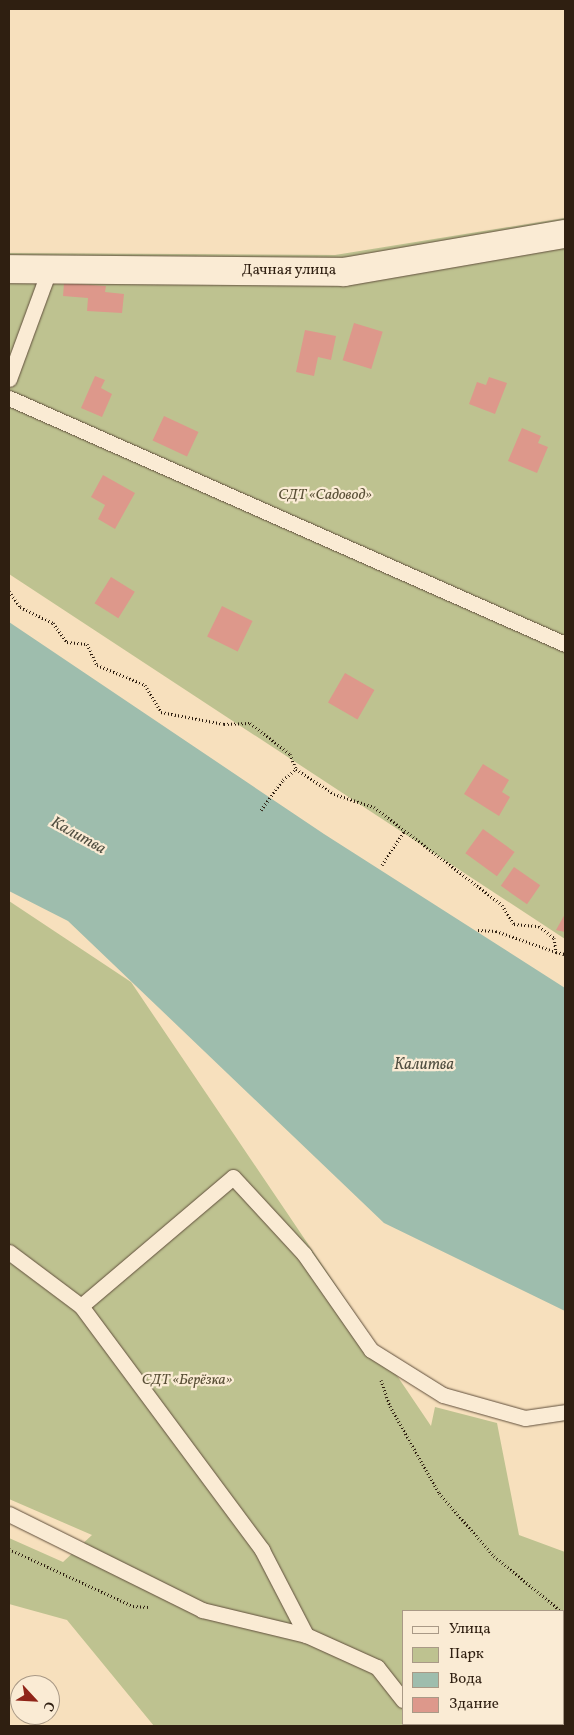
<!DOCTYPE html>
<meta charset="utf-8">
<style>
body{margin:0}
#map{position:relative;width:574px;height:1735px;overflow:hidden;background:#f7e0bd;font-family:Vollkorn,serif}
div>[style]{position:absolute}
.green>*{inset:0;background:#bec290}
.water>*{inset:0;background:#9ebdad}
.building>*{inset:0;background:#dd988b;transform-origin:0 0}
.path>*{height:3px;margin-top:-1.5px;transform-origin:0;background:repeating-linear-gradient(90deg,#2f1f11 0 1px,transparent 0 3.5px)}
.roads{filter:drop-shadow(0 0 1px #614f3c) drop-shadow(0 0 1px #614f3c)}
.service>*{height:15px;margin:-7.5px;padding:0 7.5px;transform-origin:7.5px;border-radius:7.5px;background:#faebd4}
.minor>*{height:28px;margin:-14px;padding:0 14px;transform-origin:14px;border-radius:14px;background:#faebd4}
span{translate:-50% -50%;white-space:nowrap;text-align:center;line-height:1.15;-webkit-text-stroke:4.5px #faebd4;paint-order:stroke}
.street-label{font-size:15px;color:#2f1f11}
.park-label{font-size:15px;color:#5a5037;font-style:italic}
.water-label{font-size:16px;color:#504e40;font-style:italic}
.frame{position:absolute;inset:0;border:10px solid #2f1f11;pointer-events:none}
.legend{position:absolute;left:402px;top:1610px;width:162px;height:115px;box-sizing:border-box;background:#faebd4;border:1px solid #a99986;margin:0;padding:6px 9px;list-style:none;font-size:15px;color:#2f1f11}
.legend li{display:flex;align-items:center;gap:10px;height:25px}
.legend b{width:25px;border:1px solid #a99986}
.north{position:absolute;left:10px;top:1675px;width:50px;height:50px;box-sizing:border-box;background:#faebd4;border:1px solid #a99986;border-radius:50%;rotate:115deg;font-size:14px;font-weight:700;line-height:20px;text-align:center;color:#2f1f11}
.north::after{content:'';display:block;margin:auto;width:18px;height:22px;background:#8f2418;clip-path:polygon(50% 0,100% 100%,50% 72%,0 100%)}
</style>
<div id="map">
<div class="green">
<div style="clip-path:polygon(565px 218px,565px 939px,9px 574px,9px 253px,335px 255px)"></div>
<div style="clip-path:polygon(evenodd,9px 901px,131px 982px,431px 1426px,435px 1407px,497px 1423px,519px 1535px,565px 1552px,565px 1726px,154px 1726px,67px 1620px,9px 1604px,9px 1538px,63px 1562px,92px 1535px,9px 1499px,9px 901px,403px 1611px,563px 1611px,563px 1724px,403px 1724px,403px 1611px)"></div>
</div>
<div class="water">
<div style="clip-path:polygon(9px 622px,324px 834px,565px 988px,565px 1311px,384px 1223px,68px 921px,9px 891px)"></div>
</div>
<div class="building">
<div style="clip-path:polygon(64px 283px,106px 286px,105px 292px,124px 294px,122px 313px,87px 311px,88px 298px,63px 296px)"></div>
<div style="left:354px;top:323px;width:30px;height:39px;rotate:17deg"></div>
<div style="clip-path:polygon(305px 330px,336px 336px,331px 360px,318px 357px,314px 376px,296px 372px)"></div>
<div style="clip-path:polygon(95px 376px,105px 380px,101px 388px,112px 394px,102px 417px,81px 408px)"></div>
<div style="clip-path:polygon(489px 377px,507px 383px,495px 414px,469px 404px,477px 382px,486px 385px)"></div>
<div style="left:164px;top:416px;width:38px;height:27px;rotate:25deg"></div>
<div style="clip-path:polygon(522px 428px,541px 436px,538px 443px,548px 447px,537px 473px,508px 461px)"></div>
<div style="clip-path:polygon(103px 475px,135px 493px,115px 529px,98px 519px,105px 505px,91px 497px)"></div>
<div style="left:111px;top:577px;width:28px;height:31px;rotate:32deg"></div>
<div style="left:222px;top:606px;width:34px;height:34px;rotate:26deg"></div>
<div style="left:345px;top:673px;width:34px;height:34px;rotate:30deg"></div>
<div style="clip-path:polygon(483px 764px,509px 780px,502px 792px,510px 797px,499px 816px,464px 794px)"></div>
<div style="left:483px;top:829px;width:39px;height:30px;rotate:36deg"></div>
<div style="left:514px;top:867px;width:32px;height:23px;rotate:35deg"></div>
<div style="clip-path:polygon(565px 914px,565px 932px,556px 930px)"></div>
</div>
<div class="path">
<div style="left:9px;top:591px;width:19px;rotate:55deg"></div>
<div style="left:20px;top:607px;width:37px;rotate:26deg"></div>
<div style="left:53px;top:623px;width:24px;rotate:54deg"></div>
<div style="left:67px;top:642px;width:20px;rotate:6deg"></div>
<div style="left:87px;top:644px;width:23px;rotate:65deg"></div>
<div style="left:97px;top:665px;width:52px;rotate:22.6deg"></div>
<div style="left:145px;top:685px;width:31px;rotate:59deg"></div>
<div style="left:161px;top:712px;width:64px;rotate:10.8deg"></div>
<div style="left:224px;top:724px;width:26px;rotate:-2deg"></div>
<div style="left:250px;top:723px;width:51px;rotate:37.8deg"></div>
<div style="left:290px;top:754px;width:16px;rotate:68deg"></div>
<div style="left:296px;top:769px;width:45px;rotate:33.3deg"></div>
<div style="left:334px;top:794px;width:42px;rotate:18deg"></div>
<div style="left:374px;top:807px;width:161px;rotate:37.4deg"></div>
<div style="left:502px;top:905px;width:22px;rotate:58deg"></div>
<div style="left:514px;top:924px;width:25px;rotate:5deg"></div>
<div style="left:539px;top:926px;width:19px;rotate:39deg"></div>
<div style="left:554px;top:938px;width:14px;rotate:82deg"></div>
<div style="left:556px;top:952px;width:9px;rotate:13deg"></div>
<div style="left:261px;top:810px;width:37px;rotate:-54deg"></div>
<div style="left:283px;top:780px;width:17px;rotate:-40deg"></div>
<div style="left:382px;top:865px;width:42px;rotate:-56.7deg"></div>
<div style="left:478px;top:930px;width:18px;rotate:3deg"></div>
<div style="left:496px;top:931px;width:64px;rotate:19.3deg"></div>
<div style="left:381px;top:1380px;width:28px;rotate:71deg"></div>
<div style="left:390px;top:1406px;width:100px;rotate:60.6deg"></div>
<div style="left:439px;top:1493px;width:84px;rotate:48.9deg"></div>
<div style="left:494px;top:1556px;width:87px;rotate:39.4deg"></div>
<div style="left:9px;top:1549px;width:136px;rotate:24.7deg"></div>
<div style="left:133px;top:1606px;width:15px;rotate:4deg"></div>
<div style="left:563px;top:1613px;width:3px;rotate:45deg"></div>
<div style="left:450px;top:1726px;width:7px"></div>
</div>
<div class="roads">
<div class="service">
<div style="left:9px;top:379px;width:116px;rotate:-69.8deg"></div>
<div style="left:9px;top:398px;width:608px;rotate:23.87deg"></div>
<div style="left:9px;top:1252px;width:90px;rotate:36.9deg"></div>
<div style="left:81px;top:1306px;width:304px;rotate:53.4deg"></div>
<div style="left:262px;top:1550px;width:96px;rotate:62.6deg"></div>
<div style="left:81px;top:1306px;width:199px;rotate:-40.3deg"></div>
<div style="left:233px;top:1177px;width:105px;rotate:47.3deg"></div>
<div style="left:304px;top:1254px;width:117px;rotate:55.1deg"></div>
<div style="left:371px;top:1350px;width:85px;rotate:32deg"></div>
<div style="left:443px;top:1395px;width:85px;rotate:15.7deg"></div>
<div style="left:525px;top:1418px;width:40px;rotate:-8.5deg"></div>
<div style="left:9px;top:1514px;width:216px;rotate:26.4deg"></div>
<div style="left:202px;top:1610px;width:107px;rotate:13.5deg"></div>
<div style="left:306px;top:1635px;width:78px;rotate:24.3deg"></div>
<div style="left:377px;top:1667px;width:42px;rotate:51.8deg"></div>
<div style="left:421px;top:1724px;width:3px;rotate:45deg"></div>
</div>
<div class="minor">
<div style="left:9px;top:269px;width:335px;rotate:0.5deg"></div>
<div style="left:344px;top:272px;width:224px;rotate:-9.8deg"></div>
</div>
</div>
<div class="street-label">
<span style="left:289px;top:271px">Дачная улица</span>
</div>
<div class="park-label">
<span style="left:325px;top:496px">СДТ «Садовод»</span>
<span style="left:187px;top:1381px">СДТ «Берёзка»</span>
</div>
<div class="water-label">
<span style="left:78px;top:836px;rotate:29deg">Калитва</span>
<span style="left:424px;top:1065px">Калитва</span>
</div>
<div class="frame"></div>
<ul class="legend">
<li><b style="height:6px;background:#faebd4"></b>Улица</li>
<li><b style="height:14px;background:#bec290"></b>Парк</li>
<li><b style="height:14px;background:#9ebdad"></b>Вода</li>
<li><b style="height:14px;background:#dd988b"></b>Здание</li>
</ul>
<div class="north">С</div>
</div>
